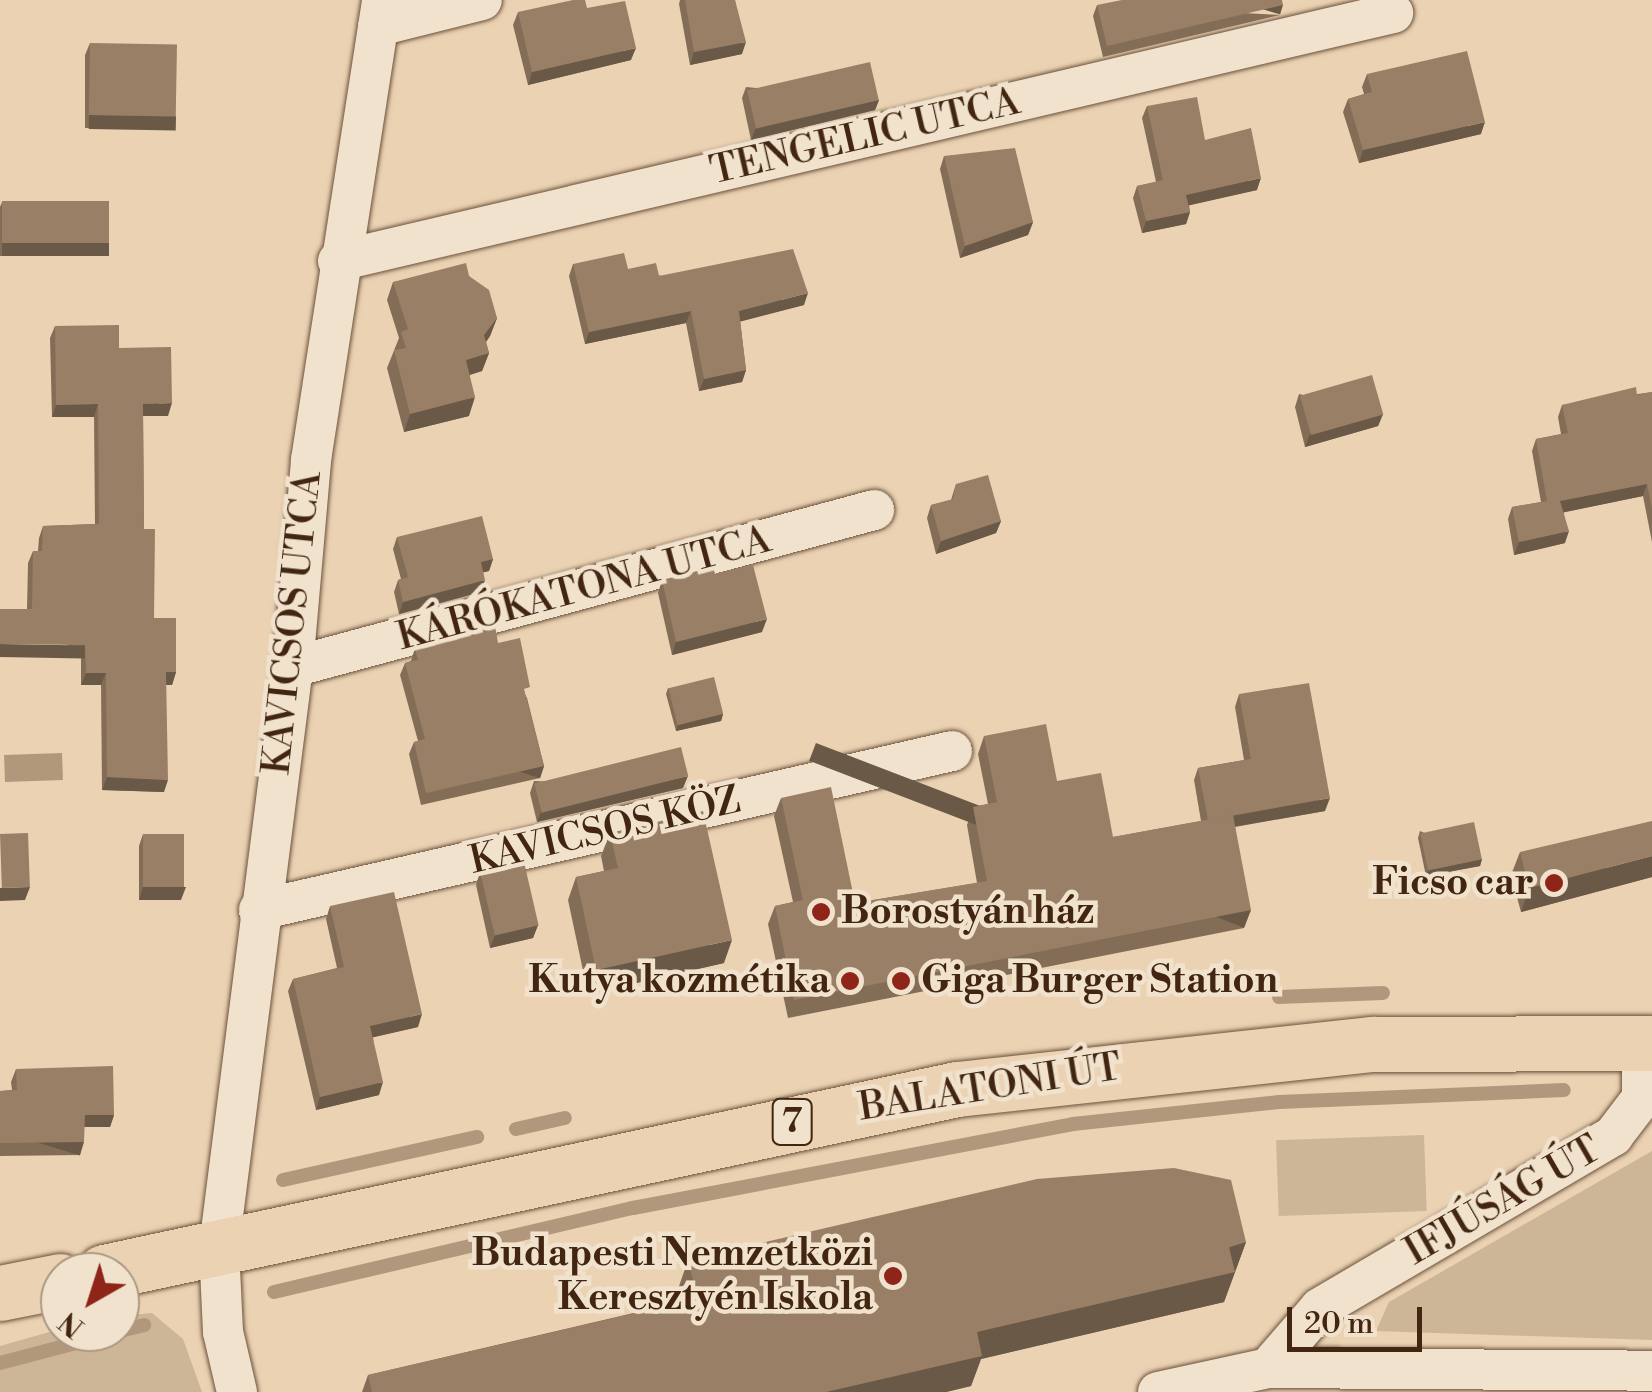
<!DOCTYPE html>
<meta charset="utf-8">
<style>
body{margin:0}
#map{position:relative;width:1652px;height:1392px;overflow:hidden;background:#ead2b3;font-family:"Libre Bodoni",serif}
div>[style]{position:absolute}
.green>*{inset:0;background:#cdb597;transform-origin:0 0}
.water>*{inset:0;background:#b1987c;transform-origin:0 0}
.stream>*{height:14px;margin:-7px;padding:0 7px;transform-origin:7px;border-radius:7px;background:#b1987c}
.roads{filter:drop-shadow(0 0 2px #6c513a) drop-shadow(0 0 2px #6c513a)}
.minor>*{height:40px;margin:-20px;padding:0 20px;transform-origin:20px;border-radius:20px;background:#f1e2ce}
.primary>*{height:55px;margin:-27.5px;padding:0 27.5px;transform-origin:27.5px;border-radius:27.5px;background:#ead2b3}
.wall>*{inset:0;background:#846d57}
.shaded-wall>*{inset:0;background:#6b5947;transform-origin:0 0}
.building>*{inset:0;background:#997f65;transform-origin:0 0}
.dots>*{width:28px;height:28px;translate:-50% -50%;box-sizing:border-box;border:5px solid #f1e2ce;border-radius:50%}
span{translate:-50% -50%;white-space:nowrap;text-align:center;line-height:1.15;-webkit-text-stroke:9px #f1e2ce;paint-order:stroke}
.shield-label span{padding:2px 8px;background:#f1e2ce;border:2px solid;border-radius:8px;-webkit-text-stroke-width:0}
.shield-label{font-size:35px;color:#422611;font-weight:700}
.street-label{font-size:38px;color:#422611}
.poi-label{font-size:38px;color:#422611;font-weight:700}
.right{translate:-100% -50%;text-align:right}
.left{translate:0 -50%;text-align:left}
.north{position:absolute;left:40px;top:1252px;width:100px;height:100px;box-sizing:border-box;background:#f1e2ce;border:2px solid #ab9782;border-radius:50%;rotate:219deg;font-size:28px;font-weight:700;line-height:40px;text-align:center;color:#422611}
.north::after{content:'';display:block;margin:auto;width:35px;height:45px;background:#8f2418;clip-path:polygon(50% 0,100% 100%,50% 72%,0 100%)}
.scale{position:absolute;left:1287px;top:1307px;width:135px;height:45px;box-sizing:border-box;border:5px solid #422611;border-top:0;padding-left:12px;font-size:30px;line-height:35px;white-space:nowrap;color:#422611;-webkit-text-stroke:8px #f1e2ce;paint-order:stroke}
</style>
<div id="map">
<div class="green">
<div style="left:1424px;top:1135px;width:76px;height:148px;rotate:88deg"></div>
<div style="clip-path:polygon(1652px 1151px,1652px 1340px,1376px 1331px,1389px 1302px)"></div>
<div style="clip-path:polygon(152px 1313px,183px 1339px,202px 1392px,0 1392px,0 1346px,60px 1329px,120px 1332px,120px 1316px)"></div>
</div>
<div class="water">
<div style="left:62px;top:753px;width:27px;height:58px;rotate:88deg"></div>
</div>
<div class="stream">
<div style="left:1279px;top:997px;width:104px;rotate:-2.2deg"></div>
<div style="left:516px;top:1129px;width:50px;rotate:-12.7deg"></div>
<div style="left:283px;top:1180px;width:199px;rotate:-12.5deg"></div>
<div style="left:274px;top:1292px;width:369px;rotate:-13.2deg"></div>
<div style="left:633px;top:1208px;width:448px;rotate:-10.8deg"></div>
<div style="left:1073px;top:1124px;width:207px;rotate:-6.1deg"></div>
<div style="left:1279px;top:1102px;width:285px;rotate:-2.4deg"></div>
<div style="left:120px;top:1331px;width:25px;rotate:-14deg"></div>
<div style="left:0;top:1363px;width:122px;rotate:-14.7deg"></div>
</div>
<div class="roads">
<div class="minor">
<div style="left:378px;top:26px;width:107px;rotate:-14deg"></div>
<div style="left:338px;top:261px;width:1084px;rotate:-13.23deg"></div>
<div style="left:293px;top:667px;width:602px;rotate:-15.12deg"></div>
<div style="left:259px;top:910px;width:711px;rotate:-12.92deg"></div>
<div style="left:1268px;top:1368px;width:79px;rotate:-49.1deg"></div>
<div style="left:1320px;top:1308px;width:340px;rotate:-30.4deg"></div>
<div style="left:1613px;top:1136px;width:48px;rotate:-52.7deg"></div>
<div style="left:1642px;top:1098px;width:56px;rotate:-90deg"></div>
<div style="left:237px;top:1392px;width:62px;rotate:-103.1deg"></div>
<div style="left:223px;top:1332px;width:85px;rotate:-92.7deg"></div>
<div style="left:219px;top:1247px;width:585px;rotate:-82.73deg"></div>
<div style="left:293px;top:667px;width:208px;rotate:-85deg"></div>
<div style="left:311px;top:460px;width:465px;rotate:-81.2deg"></div>
<div style="left:1158px;top:1392px;width:113px;rotate:-12.3deg"></div>
<div style="left:1268px;top:1368px;width:384px;rotate:0.4deg"></div>
</div>
<div class="primary">
<div style="left:104px;top:1272px;width:872px;rotate:-12.11deg"></div>
<div style="left:957px;top:1089px;width:418px;rotate:-6.2deg"></div>
<div style="left:1373px;top:1044px;width:279px;rotate:-0.2deg"></div>
<div style="left:0;top:1293px;width:61px;rotate:-11.3deg"></div>
</div>
</div>
<div class="wall">
<div style="clip-path:polygon(680px 0,735px 0,742px 54px,690px 65px,679px 4px)"></div>
<div style="clip-path:polygon(1097px 5px,1280px 15px,1103px 57px,1093px 16px)"></div>
<div style="clip-path:polygon(587px 8px,631px 60px,528px 85px,513px 25px,518px 12px)"></div>
<div style="clip-path:polygon(90px 43px,176px 116px,171px 129px,85px 128px,85px 55px)"></div>
<div style="clip-path:polygon(1367px 74px,1481px 134px,1359px 163px,1343px 112px,1348px 99px,1364px 94px,1362px 87px)"></div>
<div style="clip-path:polygon(746px 87px,879px 100px,875px 110px,751px 140px,742px 98px)"></div>
<div style="clip-path:polygon(1147px 106px,1205px 140px,1257px 190px,1189px 205px,1190px 212px,1186px 224px,1142px 233px,1133px 198px,1137px 186px,1156px 182px,1142px 118px)"></div>
<div style="clip-path:polygon(944px 156px,1033px 222px,1028px 235px,960px 258px,940px 169px)"></div>
<div style="clip-path:polygon(2px 202px,109px 243px,104px 256px,0 256px,0 207px)"></div>
<div style="clip-path:polygon(573px 264px,628px 269px,804px 305px,740px 321px,746px 370px,742px 382px,699px 391px,686px 323px,585px 344px,569px 276px)"></div>
<div style="clip-path:polygon(469px 276px,497px 318px,490px 336px,486px 342px,489px 353px,482px 371px,470px 375px,469px 416px,404px 432px,387px 368px,399px 338px,387px 300px,393px 282px)"></div>
<div style="clip-path:polygon(55px 326px,119px 348px,168px 416px,143px 416px,144px 529px,154px 618px,176px 672px,172px 685px,166px 685px,164px 792px,102px 790px,101px 685px,81px 685px,81px 657px,27px 609px,28px 563px,33px 551px,38px 551px,39px 538px,43px 526px,95px 524px,94px 417px,52px 417px,50px 338px)"></div>
<div style="clip-path:polygon(1652px 392px,1652px 542px,1643px 496px,1564px 512px,1565px 543px,1514px 555px,1508px 519px,1512px 507px,1541px 502px,1532px 451px,1536px 439px,1561px 434px,1558px 417px,1562px 405px)"></div>
<div style="clip-path:polygon(1299px 394px,1383px 414px,1378px 426px,1305px 447px,1295px 407px)"></div>
<div style="clip-path:polygon(956px 484px,1001px 521px,996px 533px,936px 554px,927px 518px,931px 505px,951px 500px)"></div>
<div style="clip-path:polygon(397px 537px,493px 559px,489px 571px,483px 572px,481px 592px,399px 614px,394px 592px,398px 580px,401px 579px,393px 549px)"></div>
<div style="clip-path:polygon(715px 574px,762px 632px,672px 655px,658px 593px,662px 580px)"></div>
<div style="clip-path:polygon(498px 643px,527px 698px,544px 766px,540px 778px,421px 805px,409px 754px,414px 742px,418px 741px,400px 675px,405px 663px,411px 661px,415px 648px)"></div>
<div style="clip-path:polygon(668px 688px,723px 714px,721px 721px,676px 731px,666px 694px)"></div>
<div style="clip-path:polygon(1239px 694px,1325px 811px,1235px 827px,1244px 928px,788px 1018px,768px 924px,775px 906px,793px 902px,774px 816px,781px 798px,855px 903px,977px 883px,967px 825px,973px 807px,988px 804px,978px 754px,984px 736px,1057px 781px,1113px 837px,1201px 821px,1194px 780px,1198px 768px,1244px 760px,1235px 707px)"></div>
<div style="clip-path:polygon(534px 781px,683px 788px,537px 822px,530px 793px)"></div>
<div style="clip-path:polygon(1420px 831px,1482px 859px,1480px 866px,1426px 876px,1418px 838px)"></div>
<div style="clip-path:polygon(610px 833px,724px 963px,588px 994px,568px 900px,576px 877px,604px 871px,601px 856px)"></div>
<div style="clip-path:polygon(143px 834px,181px 900px,139px 900px,139px 846px)"></div>
<div style="clip-path:polygon(1520px 852px,1652px 877px,1521px 912px,1511px 875px)"></div>
<div style="clip-path:polygon(480px 872px,538px 925px,533px 938px,490px 948px,476px 885px)"></div>
<div style="clip-path:polygon(330px 906px,418px 1027px,373px 1037px,379px 1095px,316px 1110px,288px 991px,293px 979px,337px 968px,326px 919px)"></div>
<div style="clip-path:polygon(16px 1069px,114px 1115px,110px 1127px,84px 1127px,80px 1155px,0 1156px,0 1091px,12px 1090px,11px 1082px)"></div>
<div style="clip-path:polygon(1246px 1242px,1224px 1302px,981px 1359px,971px 1386px,946px 1392px,362px 1392px,368px 1375px,655px 1308px,660px 1296px,677px 1292px,688px 1260px)"></div>
</div>
<div class="shaded-wall">
<div style="left:1283px;top:5px;width:10px;height:181px;rotate:107deg"></div>
<div style="clip-path:polygon(746px 42px,742px 54px,690px 65px,694px 52px)"></div>
<div style="clip-path:polygon(636px 48px,631px 60px,528px 85px,532px 72px)"></div>
<div style="clip-path:polygon(879px 100px,875px 110px,751px 140px,755px 129px)"></div>
<div style="left:89px;top:115px;width:87px;height:14px;rotate:1deg"></div>
<div style="clip-path:polygon(1485px 122px,1481px 134px,1359px 163px,1363px 150px)"></div>
<div style="clip-path:polygon(1261px 178px,1257px 190px,1182px 207px,1186px 195px)"></div>
<div style="clip-path:polygon(1190px 212px,1186px 224px,1142px 233px,1146px 221px)"></div>
<div style="clip-path:polygon(1033px 222px,1028px 235px,960px 258px,965px 246px)"></div>
<div style="left:2px;top:243px;width:107px;height:13px"></div>
<div style="clip-path:polygon(808px 293px,804px 305px,735px 323px,739px 311px)"></div>
<div style="clip-path:polygon(691px 311px,686px 323px,585px 344px,589px 332px)"></div>
<div style="clip-path:polygon(497px 318px,490px 336px,478px 353px,484px 335px)"></div>
<div style="clip-path:polygon(489px 353px,482px 371px,459px 378px,466px 360px)"></div>
<div style="clip-path:polygon(746px 370px,742px 382px,699px 391px,704px 379px)"></div>
<div style="clip-path:polygon(475px 397px,469px 416px,404px 432px,410px 414px)"></div>
<div style="clip-path:polygon(172px 403px,168px 416px,138px 416px,143px 404px)"></div>
<div style="clip-path:polygon(98px 404px,94px 417px,52px 417px,56px 405px)"></div>
<div style="clip-path:polygon(1383px 414px,1378px 426px,1305px 447px,1310px 434px)"></div>
<div style="clip-path:polygon(1647px 484px,1643px 496px,1556px 514px,1560px 501px)"></div>
<div style="clip-path:polygon(1001px 521px,996px 533px,936px 554px,941px 541px)"></div>
<div style="clip-path:polygon(1569px 531px,1565px 543px,1514px 555px,1519px 542px)"></div>
<div style="clip-path:polygon(493px 559px,489px 571px,477px 574px,481px 562px)"></div>
<div style="clip-path:polygon(485px 580px,481px 592px,399px 614px,403px 602px)"></div>
<div style="clip-path:polygon(767px 619px,762px 632px,672px 655px,676px 642px)"></div>
<div style="left:0;top:644px;width:85px;height:13px;rotate:1deg"></div>
<div style="clip-path:polygon(166px 672px,176px 672px,172px 685px,162px 685px)"></div>
<div style="clip-path:polygon(86px 673px,106px 673px,101px 685px,81px 685px)"></div>
<div style="clip-path:polygon(723px 714px,721px 721px,676px 731px,678px 724px)"></div>
<div style="left:544px;top:766px;width:13px;height:121px;rotate:108deg"></div>
<div style="clip-path:polygon(688px 776px,683px 788px,537px 822px,542px 809px)"></div>
<div style="clip-path:polygon(107px 777px,168px 780px,164px 792px,102px 790px)"></div>
<div style="clip-path:polygon(1330px 798px,1325px 811px,1203px 832px,1208px 820px)"></div>
<div style="clip-path:polygon(1652px 856px,1652px 877px,1521px 912px,1529px 888px)"></div>
<div style="clip-path:polygon(1482px 859px,1480px 866px,1426px 876px,1428px 870px)"></div>
<div style="clip-path:polygon(30px 887px,25px 900px,0 901px,0 888px)"></div>
<div style="clip-path:polygon(143px 887px,186px 887px,181px 900px,139px 900px)"></div>
<div style="left:1251px;top:910px;width:19px;height:466px;rotate:111deg"></div>
<div style="clip-path:polygon(538px 925px,533px 938px,490px 948px,495px 935px)"></div>
<div style="clip-path:polygon(732px 940px,724px 963px,588px 994px,596px 970px)"></div>
<div style="clip-path:polygon(422px 1014px,418px 1027px,366px 1039px,370px 1026px)"></div>
<div style="clip-path:polygon(383px 1082px,379px 1095px,316px 1110px,320px 1097px)"></div>
<div style="clip-path:polygon(85px 1115px,114px 1115px,110px 1127px,80px 1127px)"></div>
<div style="left:84px;top:1142px;width:14px;height:84px;rotate:107deg"></div>
<div style="clip-path:polygon(1246px 1242px,1224px 1302px,981px 1359px,971px 1386px,946px 1392px,826px 1392px,977px 1332px)"></div>
</div>
<div class="building">
<div style="clip-path:polygon(573px 0,585px 0,587px 8px,625px 1px,636px 48px,532px 72px,518px 12px)"></div>
<div style="clip-path:polygon(685px 0,735px 0,746px 42px,694px 52px)"></div>
<div style="clip-path:polygon(1122px 0,1282px 0,1283px 5px,1107px 46px,1097px 5px)"></div>
<div style="left:90px;top:43px;width:87px;height:72px;rotate:1deg"></div>
<div style="clip-path:polygon(1467px 51px,1485px 122px,1363px 150px,1348px 99px,1372px 92px,1367px 74px)"></div>
<div style="left:870px;top:62px;width:39px;height:126px;rotate:77deg"></div>
<div style="clip-path:polygon(1197px 97px,1205px 140px,1251px 128px,1261px 178px,1186px 195px,1190px 212px,1146px 221px,1137px 186px,1163px 180px,1147px 106px)"></div>
<div style="clip-path:polygon(1015px 148px,1033px 222px,965px 246px,944px 156px)"></div>
<div style="left:109px;top:201px;width:42px;height:107px;rotate:90deg"></div>
<div style="clip-path:polygon(793px 249px,808px 293px,739px 311px,746px 370px,704px 379px,691px 311px,589px 332px,573px 264px,624px 253px,628px 269px,656px 263px,659px 276px)"></div>
<div style="clip-path:polygon(466px 263px,469px 276px,489px 290px,497px 318px,484px 335px,489px 353px,466px 360px,475px 397px,410px 414px,394px 350px,406px 348px,401px 332px,408px 329px,393px 282px)"></div>
<div style="clip-path:polygon(119px 325px,119px 348px,171px 347px,172px 403px,143px 404px,144px 529px,155px 529px,154px 618px,176px 618px,176px 672px,166px 672px,168px 780px,107px 777px,106px 673px,86px 673px,85px 645px,0 644px,0 609px,32px 609px,33px 551px,42px 551px,43px 526px,99px 524px,98px 404px,56px 405px,55px 326px)"></div>
<div style="left:1372px;top:375px;width:41px;height:75px;rotate:74deg"></div>
<div style="clip-path:polygon(1636px 387px,1637px 395px,1652px 392px,1652px 508px,1647px 484px,1560px 501px,1569px 531px,1519px 542px,1512px 507px,1547px 501px,1536px 439px,1568px 433px,1562px 405px)"></div>
<div style="clip-path:polygon(988px 475px,1001px 521px,941px 541px,931px 505px,953px 499px,956px 484px)"></div>
<div style="clip-path:polygon(482px 516px,493px 559px,481px 562px,485px 580px,403px 602px,398px 580px,408px 577px,397px 537px)"></div>
<div style="clip-path:polygon(753px 565px,767px 619px,676px 642px,662px 580px,713px 567px,715px 574px)"></div>
<div style="clip-path:polygon(495px 626px,498px 643px,520px 638px,530px 687px,524px 689px,544px 766px,426px 793px,414px 742px,425px 739px,405px 663px,418px 660px,415px 648px)"></div>
<div style="left:714px;top:677px;width:38px;height:47px;rotate:76deg"></div>
<div style="clip-path:polygon(1309px 683px,1330px 798px,1208px 820px,1198px 768px,1251px 759px,1239px 694px)"></div>
<div style="clip-path:polygon(1046px 724px,1057px 781px,1101px 773px,1113px 837px,1233px 815px,1251px 910px,794px 1000px,775px 906px,803px 900px,781px 798px,831px 787px,855px 903px,987px 881px,973px 807px,997px 802px,984px 736px)"></div>
<div style="left:681px;top:747px;width:30px;height:151px;rotate:76deg"></div>
<div style="clip-path:polygon(703px 811px,732px 940px,596px 970px,576px 877px,618px 868px,610px 833px)"></div>
<div style="clip-path:polygon(1652px 821px,1652px 856px,1529px 888px,1520px 852px)"></div>
<div style="left:1474px;top:822px;width:38px;height:55px;rotate:78deg"></div>
<div style="left:28px;top:833px;width:54px;height:28px;rotate:88deg"></div>
<div style="left:143px;top:834px;width:41px;height:53px"></div>
<div style="left:524px;top:862px;width:65px;height:45px;rotate:77deg"></div>
<div style="clip-path:polygon(394px 892px,422px 1014px,370px 1026px,383px 1082px,320px 1097px,293px 979px,344px 967px,330px 906px)"></div>
<div style="clip-path:polygon(113px 1066px,114px 1115px,85px 1115px,84px 1142px,0 1143px,0 1091px,17px 1090px,16px 1069px)"></div>
<div style="clip-path:polygon(1174px 1168px,1231px 1180px,1246px 1242px,1229px 1247px,1235px 1272px,977px 1332px,982px 1356px,826px 1392px,372px 1392px,368px 1375px,662px 1307px,660px 1296px,695px 1288px,688px 1260px,1037px 1179px)"></div>
</div>
<div class="dots">
<div style="left:1554px;top:883px;background:#8f2418"></div>
<div style="left:821px;top:912px;background:#8f2418"></div>
<div style="left:850px;top:981px;background:#8f2418"></div>
<div style="left:901px;top:981px;background:#8f2418"></div>
<div style="left:893px;top:1276px;background:#8f2418"></div>
</div>
<div class="shield-label">
<span style="left:792px;top:1122px">7</span>
</div>
<div class="street-label">
<span style="left:865px;top:137px;rotate:-13deg">TENGELIC UTCA</span>
<span style="left:584px;top:589px;rotate:-15deg">KÁRÓKATONA UTCA</span>
<span style="left:293px;top:623px;rotate:-84deg">KAVICSOS UTCA</span>
<span style="left:605px;top:831px;rotate:-13deg">KAVICSOS KÖZ</span>
<span style="left:990px;top:1088px;rotate:-9deg">BALATONI ÚT</span>
<span style="left:1503px;top:1201px;rotate:-30deg">IFJÚSÁG ÚT</span>
</div>
<div class="poi-label">
<span class="right" style="left:1534px;top:883px">Ficso car</span>
<span class="left" style="left:841px;top:912px">Borostyán ház</span>
<span class="right" style="left:830px;top:981px">Kutya kozmétika</span>
<span class="left" style="left:921px;top:981px">Giga Burger Station</span>
<span class="right" style="left:873px;top:1276px">Budapesti Nemzetközi<br>Keresztyén Iskola</span>
</div>
<div class="north">N</div>
<div class="scale">20 m</div>
</div>
